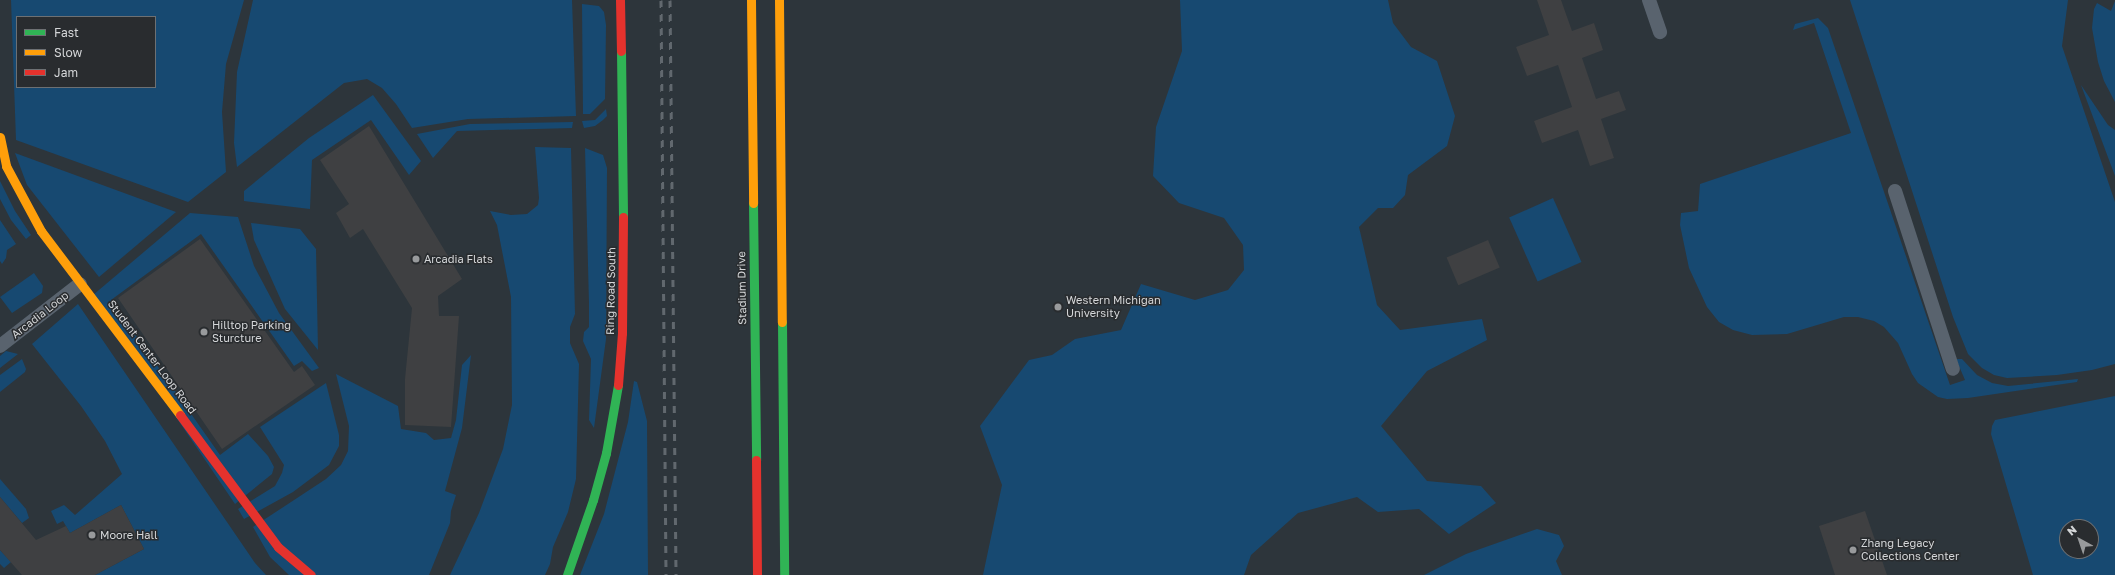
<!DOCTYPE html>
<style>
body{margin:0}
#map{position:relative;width:2115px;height:575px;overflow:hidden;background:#2a2c2e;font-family:"Golos Text",sans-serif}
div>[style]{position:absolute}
.built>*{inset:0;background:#2d353b}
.green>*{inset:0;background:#174971;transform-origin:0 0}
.building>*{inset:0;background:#3f4042;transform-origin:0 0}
.street>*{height:14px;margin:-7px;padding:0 7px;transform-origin:7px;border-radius:7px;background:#59636e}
.fast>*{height:9px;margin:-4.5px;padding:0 4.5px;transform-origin:4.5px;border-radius:4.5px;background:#30b455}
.slow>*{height:9px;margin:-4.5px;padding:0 4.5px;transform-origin:4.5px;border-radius:4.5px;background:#ff9f0a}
.jam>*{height:9px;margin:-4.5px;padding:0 4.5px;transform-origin:4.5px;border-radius:4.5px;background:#e5322d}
.rail>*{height:3px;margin-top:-1.5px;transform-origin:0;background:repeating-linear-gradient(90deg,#61686e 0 7px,transparent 0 14px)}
.dots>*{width:11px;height:11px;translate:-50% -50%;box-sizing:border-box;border:2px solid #292c2f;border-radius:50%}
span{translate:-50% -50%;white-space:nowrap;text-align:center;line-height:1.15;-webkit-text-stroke:3px #292c2f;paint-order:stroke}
.poi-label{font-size:11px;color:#d4d6d8}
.left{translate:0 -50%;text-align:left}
.street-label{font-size:11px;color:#d4d6d8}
.legend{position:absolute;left:16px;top:16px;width:140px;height:72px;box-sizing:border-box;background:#292c2f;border:1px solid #6d7073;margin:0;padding:5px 7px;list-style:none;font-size:12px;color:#d4d6d8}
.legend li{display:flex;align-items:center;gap:8px;height:20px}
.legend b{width:20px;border:1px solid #6d7073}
.north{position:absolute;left:2059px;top:519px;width:40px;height:40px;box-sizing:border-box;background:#292c2f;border:1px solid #6d7073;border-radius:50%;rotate:320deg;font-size:11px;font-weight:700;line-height:16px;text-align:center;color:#d4d6d8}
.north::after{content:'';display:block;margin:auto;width:14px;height:18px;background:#989a9c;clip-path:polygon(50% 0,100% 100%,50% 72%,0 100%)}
</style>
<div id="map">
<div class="built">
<div style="clip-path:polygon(evenodd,0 0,2115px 0,2115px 575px,0 575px,0 0,17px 17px,155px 17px,155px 87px,17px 87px,17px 17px,0 0,2067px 527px,2091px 527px,2091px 551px,2067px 551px,2067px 527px)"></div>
</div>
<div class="green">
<div style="clip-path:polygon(evenodd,11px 0,244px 0,226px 64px,222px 112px,226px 172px,188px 202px,16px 140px,11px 0,17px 17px,155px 17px,155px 87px,17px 87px,17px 17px)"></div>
<div style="clip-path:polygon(253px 0,572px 0,576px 116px,468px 119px,412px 128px,396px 104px,382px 88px,367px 79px,344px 83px,237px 167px,234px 143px,237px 72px)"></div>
<div style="clip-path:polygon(1180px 0,1388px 0,1393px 23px,1411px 47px,1437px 61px,1455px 116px,1447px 146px,1408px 175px,1405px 195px,1393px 208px,1378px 208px,1359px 227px,1377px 305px,1400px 330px,1482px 319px,1487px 340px,1427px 371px,1381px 426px,1427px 481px,1481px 486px,1496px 503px,1449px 534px,1419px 509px,1378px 512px,1357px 497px,1298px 513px,1251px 555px,1244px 575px,983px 575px,1002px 485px,980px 426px,1029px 360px,1052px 355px,1075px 339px,1121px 330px,1141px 284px,1195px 300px,1228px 290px,1244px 270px,1243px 245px,1224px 218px,1179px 203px,1153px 176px,1156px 127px,1182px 51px)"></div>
<div style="clip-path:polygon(1850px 0,2068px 0,2062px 46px,2115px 202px,2115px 364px,2092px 370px,2057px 375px,2007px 378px,1994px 375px,1982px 368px,1968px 354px,1953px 317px)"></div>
<div style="clip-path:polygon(2115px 1px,2115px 102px,2104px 81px,2098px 62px,2092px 28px,2094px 9px,2097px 3px,2111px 11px)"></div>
<div style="clip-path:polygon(582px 4px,599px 6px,604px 12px,606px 25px,605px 99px,590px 114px,583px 114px)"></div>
<div style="clip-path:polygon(1818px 18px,1828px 28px,1950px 385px,1965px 380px,1956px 359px,1962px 359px,1977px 375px,1992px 383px,2008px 386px,2078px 379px,2077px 382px,1968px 398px,1947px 399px,1938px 397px,1918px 383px,1912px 374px,1898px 343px,1884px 327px,1874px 321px,1858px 317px,1844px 317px,1787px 334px,1752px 335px,1733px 330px,1719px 322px,1707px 307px,1689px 268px,1680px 225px,1681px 213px,1698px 211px,1700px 184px,1851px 133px,1814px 23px,1793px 30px,1795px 24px)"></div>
<div style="clip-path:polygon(2081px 85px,2108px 125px,2115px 130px,2115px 176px)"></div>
<div style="clip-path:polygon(373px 95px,421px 161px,409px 175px,371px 120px,312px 160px,310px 209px,244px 201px,244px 191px,309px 138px)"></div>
<div style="clip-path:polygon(606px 109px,607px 116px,603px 120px,595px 126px,584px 128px,582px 121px,595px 120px)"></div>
<div style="clip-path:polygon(573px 122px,572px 128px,457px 131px,433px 158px,417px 134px,470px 124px)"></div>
<div style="clip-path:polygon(535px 147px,571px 148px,575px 314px,570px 327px,570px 343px,579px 364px,576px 479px,568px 512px,553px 547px,550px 564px,545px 575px,450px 575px,479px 513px,503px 449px,512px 405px,511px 297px,497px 225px,490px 211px,511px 215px,527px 214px,538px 205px,539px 198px)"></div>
<div style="clip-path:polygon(585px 148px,603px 155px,607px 168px,606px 339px,594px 428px,589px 420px,591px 359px,583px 341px,584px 332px,589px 327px,589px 304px)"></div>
<div style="clip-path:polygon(15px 153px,176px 212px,99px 277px,27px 185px)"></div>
<div style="clip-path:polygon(0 181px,15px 211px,31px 235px,26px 239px,11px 220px,0 199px)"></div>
<div style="left:1553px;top:198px;width:70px;height:48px;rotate:66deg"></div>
<div style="clip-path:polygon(190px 213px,238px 217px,254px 266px,279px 313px,319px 368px,312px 371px,302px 361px,294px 366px,201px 234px,111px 300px,220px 455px,248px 434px,268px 456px,274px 467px,272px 474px,235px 504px,93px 295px)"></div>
<div style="clip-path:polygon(0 220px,16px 244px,7px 250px,6px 258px,2px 264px,0 261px)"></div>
<div style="clip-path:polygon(251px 223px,300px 229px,316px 249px,318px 350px,285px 309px,254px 240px)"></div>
<div style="clip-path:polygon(34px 273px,43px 286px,42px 293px,12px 313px,0 297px)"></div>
<div style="clip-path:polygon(78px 304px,255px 563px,266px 575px,95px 575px,144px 549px,121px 505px,70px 533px,63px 521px,57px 524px,51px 511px,64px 505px,75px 515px,122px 474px,105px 441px,81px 406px,32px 344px)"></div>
<div style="clip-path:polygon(6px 351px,18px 354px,0 368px,0 356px)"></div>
<div style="clip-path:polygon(471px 355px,462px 428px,445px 491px,456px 495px,451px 511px,450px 523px,429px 575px,289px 575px,270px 557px,253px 527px,326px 479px,341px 465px,348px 451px,349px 426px,336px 374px,398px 406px,401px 429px,426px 433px,434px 440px,451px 438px,456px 420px,462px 365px)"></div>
<div style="clip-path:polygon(22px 359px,26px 369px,25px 372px,0 392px,0 375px)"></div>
<div style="clip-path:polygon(634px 381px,637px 382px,647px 421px,648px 575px,580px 575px,604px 514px,628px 422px)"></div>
<div style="clip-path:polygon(326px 383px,339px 435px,339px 446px,329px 465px,293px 492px,244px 519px,238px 509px,275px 486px,282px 473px,284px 465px,260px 427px)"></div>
<div style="clip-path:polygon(evenodd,2115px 396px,2115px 575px,2033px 575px,1991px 434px,1992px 426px,1995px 420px,2115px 396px,2067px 527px,2091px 527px,2091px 551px,2067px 551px,2067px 527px)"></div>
<div style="clip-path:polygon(0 479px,26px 509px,29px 518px,22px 523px,0 497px)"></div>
<div style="clip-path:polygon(1537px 529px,1559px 535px,1564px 546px,1556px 561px,1562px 575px,1424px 575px,1466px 554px)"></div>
<div style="clip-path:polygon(0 550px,11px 562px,4px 568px,0 564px)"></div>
</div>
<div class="building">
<div style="clip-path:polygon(1537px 0,1561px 0,1572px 31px,1594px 23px,1603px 50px,1582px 58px,1596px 99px,1619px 91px,1626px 110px,1601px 119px,1614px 158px,1590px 166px,1578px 130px,1542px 143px,1534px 121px,1572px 107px,1558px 65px,1527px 76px,1516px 47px,1549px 35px)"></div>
<div style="clip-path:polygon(369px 126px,462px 279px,438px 296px,439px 316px,459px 316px,451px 427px,405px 425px,405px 379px,412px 308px,363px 229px,350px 238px,336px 213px,349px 204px,320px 160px)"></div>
<div style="clip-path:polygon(200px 239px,294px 372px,302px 366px,315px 385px,222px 449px,118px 298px)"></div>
<div style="left:1488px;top:240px;width:30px;height:45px;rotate:67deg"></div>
<div style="clip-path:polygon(0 497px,36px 540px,66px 526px,70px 533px,121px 505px,144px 549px,95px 575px,22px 575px,0 550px)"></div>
<div style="clip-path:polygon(1865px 511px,1887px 575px,1835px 575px,1819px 526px)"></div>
</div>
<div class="street">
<div style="left:1649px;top:0;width:34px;rotate:71deg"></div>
<div style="left:1895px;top:191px;width:187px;rotate:72deg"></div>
<div style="left:0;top:346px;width:101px;rotate:-37.8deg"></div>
</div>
<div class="fast">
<div style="left:621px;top:51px;width:166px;rotate:89.3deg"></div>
<div style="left:753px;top:203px;width:257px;rotate:89.3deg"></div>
<div style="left:782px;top:322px;width:253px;rotate:89.5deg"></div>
<div style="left:567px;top:575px;width:79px;rotate:-70.9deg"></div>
<div style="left:593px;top:500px;width:49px;rotate:-74.5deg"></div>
<div style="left:606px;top:453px;width:69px;rotate:-80deg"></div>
</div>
<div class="slow">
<div style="left:751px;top:0;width:203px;rotate:89.4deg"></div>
<div style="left:779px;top:0;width:322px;rotate:89.5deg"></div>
<div style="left:0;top:137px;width:30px;rotate:78deg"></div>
<div style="left:6px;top:166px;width:74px;rotate:61.7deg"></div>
<div style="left:41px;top:231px;width:231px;rotate:52.9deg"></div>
</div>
<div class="jam">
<div style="left:620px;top:0;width:51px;rotate:88.9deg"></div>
<div style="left:618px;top:385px;width:52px;rotate:-85.6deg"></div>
<div style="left:622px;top:333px;width:116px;rotate:-89.5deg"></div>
<div style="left:180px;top:415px;width:164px;rotate:53.4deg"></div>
<div style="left:278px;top:547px;width:43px;rotate:40.3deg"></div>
<div style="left:756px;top:460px;width:115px;rotate:89.5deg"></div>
</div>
<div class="rail">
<div style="left:661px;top:0;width:575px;rotate:89.5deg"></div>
<div style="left:670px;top:0;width:575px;rotate:89.4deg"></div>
</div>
<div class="dots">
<div style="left:416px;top:259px;background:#989a9c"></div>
<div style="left:1058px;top:307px;background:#989a9c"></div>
<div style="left:204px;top:332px;background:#989a9c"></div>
<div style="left:92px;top:535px;background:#989a9c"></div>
<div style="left:1853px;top:550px;background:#989a9c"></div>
</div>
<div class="poi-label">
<span class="left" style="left:424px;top:259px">Arcadia Flats</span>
<span class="left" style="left:1066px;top:307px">Western Michigan<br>University</span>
<span class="left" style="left:212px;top:332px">Hilltop Parking<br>Sturcture</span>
<span class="left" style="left:100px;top:535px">Moore Hall</span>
<span class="left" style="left:1861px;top:550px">Zhang Legacy<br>Collections Center</span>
</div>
<div class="street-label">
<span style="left:742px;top:288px;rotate:-91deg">Stadium Drive</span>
<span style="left:611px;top:291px;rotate:-89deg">Ring Road South</span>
<span style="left:40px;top:315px;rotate:-38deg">Arcadia Loop</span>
<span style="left:152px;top:357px;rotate:53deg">Student Center Loop Road</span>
</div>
<ul class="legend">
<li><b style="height:5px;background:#30b455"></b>Fast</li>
<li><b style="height:5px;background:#ff9f0a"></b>Slow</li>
<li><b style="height:5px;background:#e5322d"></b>Jam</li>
</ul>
<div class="north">N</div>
</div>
